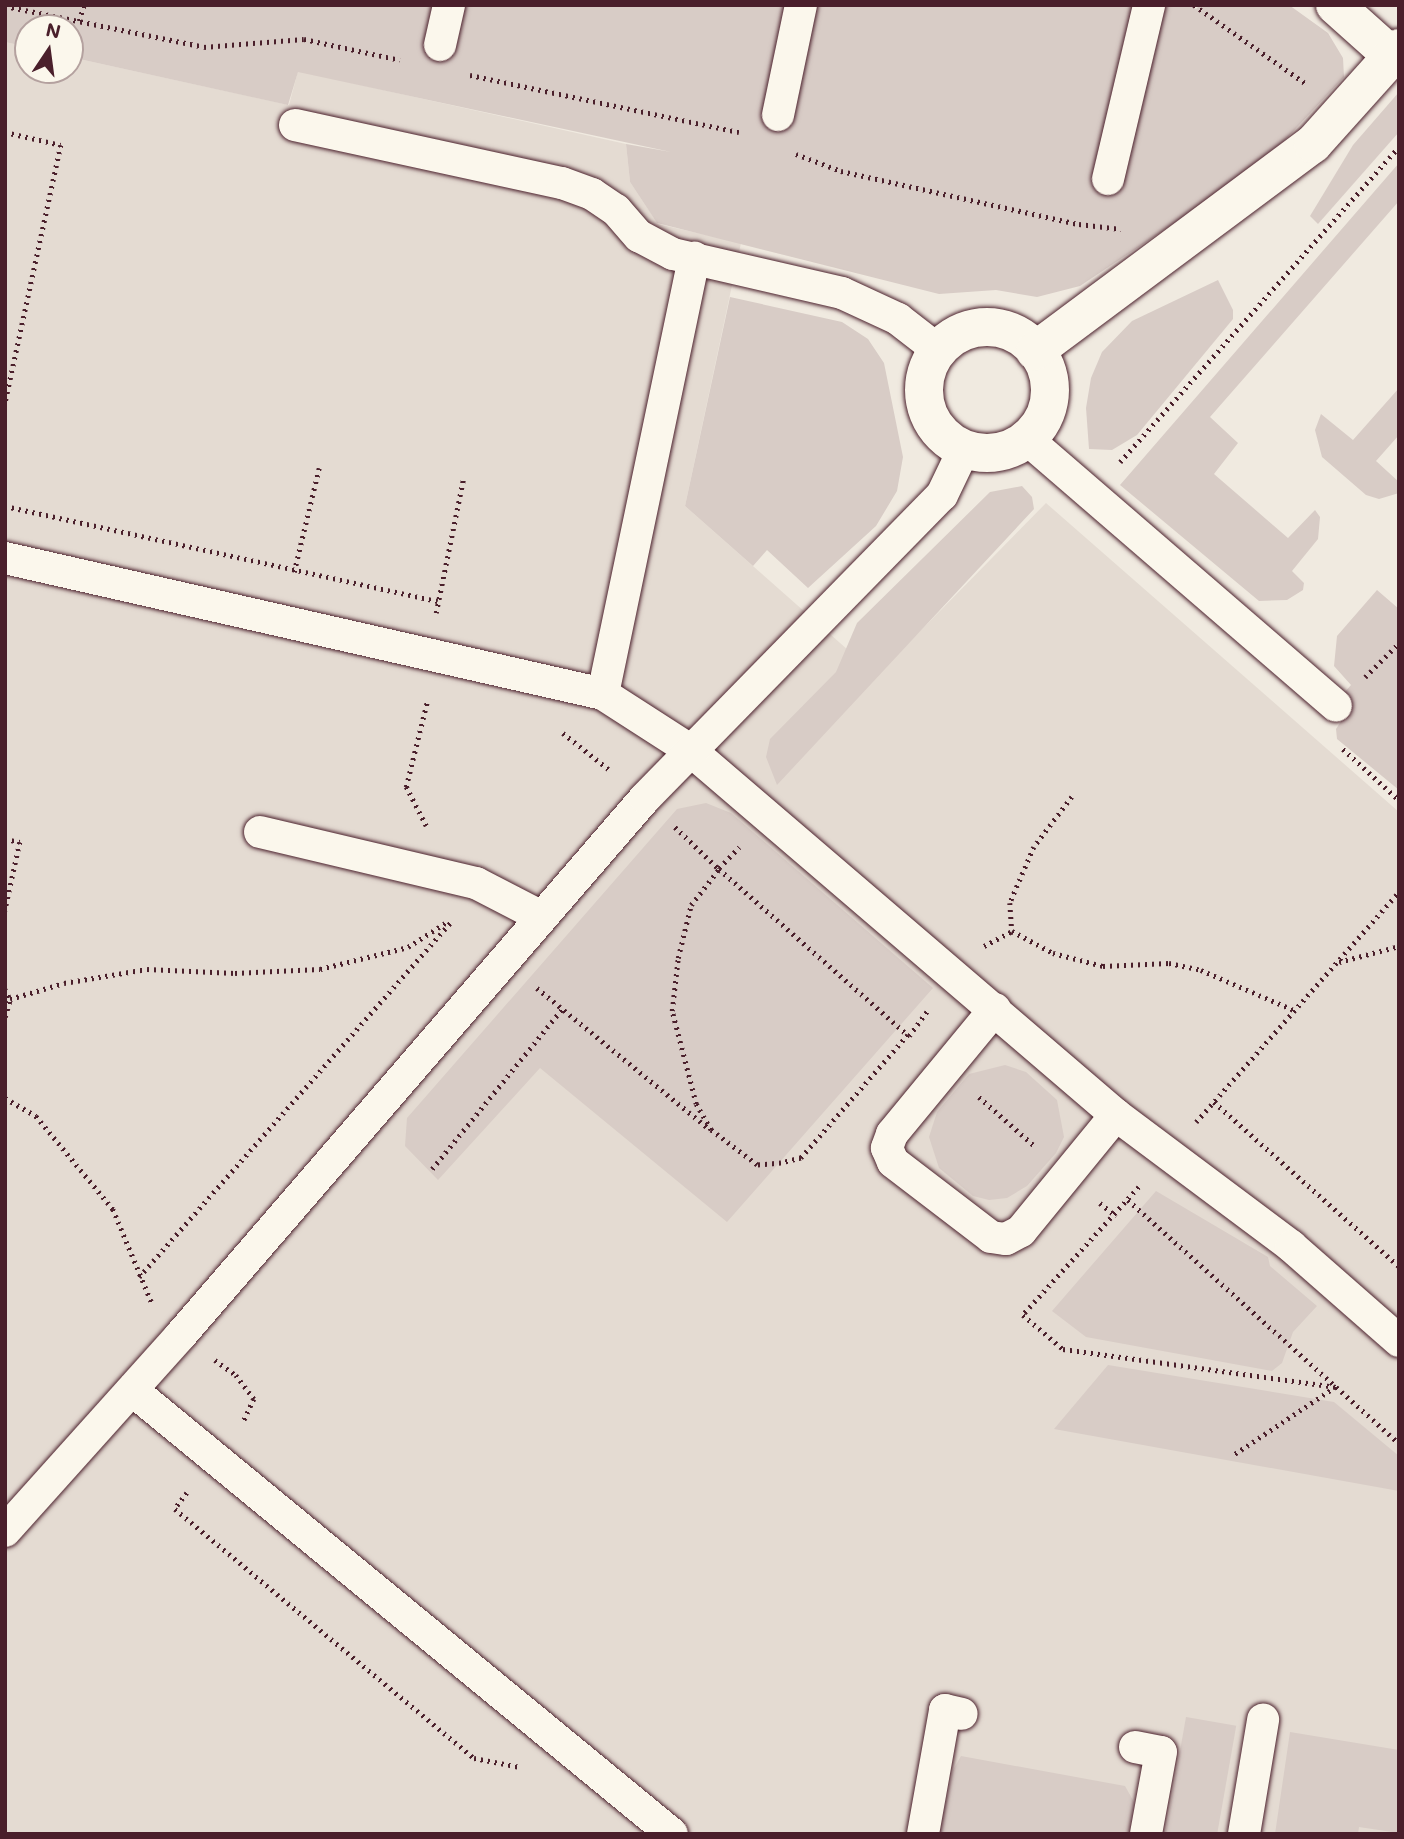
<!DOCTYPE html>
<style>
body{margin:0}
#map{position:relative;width:1404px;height:1839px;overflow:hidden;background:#f0eae0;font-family:Mali,sans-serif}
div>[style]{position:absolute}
.built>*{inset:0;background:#e4dbd2}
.green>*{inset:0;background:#d8ccc6;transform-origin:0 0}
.path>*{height:4.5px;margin-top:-2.25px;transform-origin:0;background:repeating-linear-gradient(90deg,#4a1f2b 0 2px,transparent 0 7px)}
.roads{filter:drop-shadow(0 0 2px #4a1f2b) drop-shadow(0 0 2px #4a1f2b)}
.service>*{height:32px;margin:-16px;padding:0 16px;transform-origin:16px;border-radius:16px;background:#fbf7ec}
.minor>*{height:38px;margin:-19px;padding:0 19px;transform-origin:19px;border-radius:19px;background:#fbf7ec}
.minor>.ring{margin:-19px;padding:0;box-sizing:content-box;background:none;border:38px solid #fbf7ec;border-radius:50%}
span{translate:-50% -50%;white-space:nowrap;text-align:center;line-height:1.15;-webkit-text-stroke:5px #fbf7ec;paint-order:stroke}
.frame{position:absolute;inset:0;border:7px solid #4a1f2b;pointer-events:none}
.north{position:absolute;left:14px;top:14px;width:70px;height:70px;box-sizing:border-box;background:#fbf7ec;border:2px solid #b4a19f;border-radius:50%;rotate:13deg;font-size:19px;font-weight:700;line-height:28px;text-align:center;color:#4a1f2b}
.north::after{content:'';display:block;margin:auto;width:24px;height:32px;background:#4a1f2b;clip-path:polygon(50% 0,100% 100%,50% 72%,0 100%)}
</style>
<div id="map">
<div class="built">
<div style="clip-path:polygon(5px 42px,28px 47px,28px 70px,70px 70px,70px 57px,289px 105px,298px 71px,626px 144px,630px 182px,658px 224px,741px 243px,685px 506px,848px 650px,877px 675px,1046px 503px,1399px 812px,1399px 1834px,5px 1834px)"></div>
</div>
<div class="green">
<div style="clip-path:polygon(5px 5px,1190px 5px,1196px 9px,1200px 5px,1289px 5px,1328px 33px,1343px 58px,1344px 77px,1284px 141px,1188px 214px,1080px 286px,1037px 297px,996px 290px,939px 294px,657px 223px,630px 182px,626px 144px,671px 152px,298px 72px,288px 105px,70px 57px,70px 28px,28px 28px,28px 47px,5px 42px)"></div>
<div style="clip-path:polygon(1399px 92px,1399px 132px,1318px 224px,1310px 216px,1353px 145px)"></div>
<div style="clip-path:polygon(1399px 163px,1399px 201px,1210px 417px,1238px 443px,1214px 474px,1288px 538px,1315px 510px,1320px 517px,1318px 539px,1292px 571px,1304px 583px,1303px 590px,1287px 600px,1259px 601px,1120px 485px)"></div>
<div style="clip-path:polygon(1218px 280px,1233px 310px,1233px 319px,1137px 435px,1112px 450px,1089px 449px,1086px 408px,1091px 378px,1102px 352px,1132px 321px)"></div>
<div style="clip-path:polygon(730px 297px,842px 322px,868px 339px,884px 363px,903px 457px,897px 491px,876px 526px,808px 588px,767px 550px,753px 566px,685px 506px)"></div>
<div style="clip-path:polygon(1399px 388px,1399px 435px,1376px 461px,1399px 482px,1399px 493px,1379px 499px,1366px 495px,1322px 457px,1315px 430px,1321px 414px,1353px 440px)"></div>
<div style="clip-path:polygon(1022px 486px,1032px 497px,1034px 509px,777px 785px,766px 757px,770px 739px,836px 672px,857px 623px,990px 492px)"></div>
<div style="clip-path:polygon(1377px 590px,1399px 609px,1399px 790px,1337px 739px,1336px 729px,1347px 712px,1337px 701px,1351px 685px,1334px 666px,1337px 636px)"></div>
<div style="clip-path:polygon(706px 803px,731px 813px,933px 988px,727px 1222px,540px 1068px,438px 1180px,405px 1146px,407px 1118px,677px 809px)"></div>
<div style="clip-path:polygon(1005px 1065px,1026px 1072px,1057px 1100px,1064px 1137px,1056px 1153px,1027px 1186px,1007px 1198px,989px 1200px,973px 1196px,939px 1168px,929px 1137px,937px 1112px,969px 1074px)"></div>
<div style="clip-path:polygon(1156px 1191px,1268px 1257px,1270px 1266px,1317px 1306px,1293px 1332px,1282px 1363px,1272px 1371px,1086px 1337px,1052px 1311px)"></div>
<div style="clip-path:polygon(1108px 1365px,1334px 1402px,1399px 1456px,1399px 1491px,1054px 1429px)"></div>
<div style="left:1186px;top:1717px;width:51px;height:119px;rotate:10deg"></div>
<div style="clip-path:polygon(1290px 1732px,1399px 1750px,1399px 1833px,1359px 1827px,1358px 1834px,1275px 1834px)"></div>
<div style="clip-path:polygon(961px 1756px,1125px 1786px,1134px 1802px,1132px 1834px,939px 1834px,953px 1770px)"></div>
</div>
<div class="path">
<div style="left:1194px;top:5px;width:136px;rotate:35.1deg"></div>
<div style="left:5px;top:6px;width:203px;rotate:11.6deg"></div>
<div style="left:204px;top:47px;width:100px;rotate:-4.6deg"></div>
<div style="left:304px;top:39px;width:98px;rotate:12.3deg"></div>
<div style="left:79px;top:21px;width:17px;rotate:-73deg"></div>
<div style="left:470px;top:75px;width:275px;rotate:12deg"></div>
<div style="left:5px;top:132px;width:57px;rotate:13.1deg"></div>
<div style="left:61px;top:145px;width:266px;rotate:102.2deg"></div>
<div style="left:796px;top:154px;width:48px;rotate:20.7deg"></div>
<div style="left:841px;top:171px;width:244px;rotate:12.6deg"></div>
<div style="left:1079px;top:224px;width:42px;rotate:6.8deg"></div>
<div style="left:1120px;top:462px;width:421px;rotate:-48.5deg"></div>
<div style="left:5px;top:506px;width:443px;rotate:12.4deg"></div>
<div style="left:294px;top:572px;width:107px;rotate:-76.5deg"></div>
<div style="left:436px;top:613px;width:136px;rotate:-78.5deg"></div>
<div style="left:1365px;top:677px;width:48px;rotate:-45deg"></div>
<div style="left:563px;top:733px;width:61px;rotate:38.4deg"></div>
<div style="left:1343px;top:749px;width:76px;rotate:42.3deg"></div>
<div style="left:1072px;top:797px;width:63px;rotate:127.2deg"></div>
<div style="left:1034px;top:847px;width:61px;rotate:113.2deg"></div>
<div style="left:1010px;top:903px;width:28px;rotate:86deg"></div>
<div style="left:1012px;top:931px;width:47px;rotate:28.2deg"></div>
<div style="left:1053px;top:953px;width:52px;rotate:14.6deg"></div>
<div style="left:1103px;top:966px;width:66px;rotate:-2.6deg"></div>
<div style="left:1169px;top:963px;width:33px;rotate:12deg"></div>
<div style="left:1201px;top:970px;width:101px;rotate:23.3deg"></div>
<div style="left:426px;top:826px;width:44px;rotate:-117.1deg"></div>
<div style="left:406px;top:787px;width:88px;rotate:-76.1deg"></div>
<div style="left:675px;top:827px;width:61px;rotate:43.7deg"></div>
<div style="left:719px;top:869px;width:252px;rotate:41.3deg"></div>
<div style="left:908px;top:1035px;width:163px;rotate:131deg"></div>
<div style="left:801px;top:1158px;width:21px;rotate:166deg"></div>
<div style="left:781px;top:1163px;width:24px;rotate:175deg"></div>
<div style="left:757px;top:1165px;width:58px;rotate:-142.7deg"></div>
<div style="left:711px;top:1130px;width:30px;rotate:-120deg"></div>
<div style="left:696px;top:1104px;width:96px;rotate:-104.5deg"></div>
<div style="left:672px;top:1011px;width:53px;rotate:-83.5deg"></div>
<div style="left:678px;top:958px;width:55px;rotate:-76.2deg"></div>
<div style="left:691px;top:905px;width:46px;rotate:-52.1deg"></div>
<div style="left:719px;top:869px;width:1px;rotate:-90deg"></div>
<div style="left:719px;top:868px;width:29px;rotate:-46deg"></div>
<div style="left:5px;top:839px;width:15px;rotate:11deg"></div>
<div style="left:20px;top:842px;width:71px;rotate:102.3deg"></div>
<div style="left:984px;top:946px;width:32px;rotate:-28deg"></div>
<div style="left:1339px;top:962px;width:62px;rotate:-14.9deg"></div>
<div style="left:537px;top:988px;width:220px;rotate:39.3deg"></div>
<div style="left:5px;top:989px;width:11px;rotate:63deg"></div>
<div style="left:5px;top:1017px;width:19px;rotate:-74deg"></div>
<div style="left:10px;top:999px;width:56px;rotate:-16.5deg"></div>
<div style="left:64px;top:983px;width:84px;rotate:-9.6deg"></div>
<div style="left:147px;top:969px;width:88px;rotate:2.6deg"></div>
<div style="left:235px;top:973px;width:85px;rotate:-2.7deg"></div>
<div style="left:320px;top:969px;width:91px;rotate:-14deg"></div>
<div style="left:408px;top:947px;width:46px;rotate:-32.7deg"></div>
<div style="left:909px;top:1036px;width:32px;rotate:-54deg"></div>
<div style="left:979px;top:1097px;width:76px;rotate:41.3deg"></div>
<div style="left:5px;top:1098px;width:36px;rotate:30deg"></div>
<div style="left:36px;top:1116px;width:121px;rotate:50.4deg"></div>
<div style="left:113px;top:1209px;width:102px;rotate:67.5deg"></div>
<div style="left:1214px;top:1102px;width:247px;rotate:41.6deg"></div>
<div style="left:1196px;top:1122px;width:307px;rotate:-48.6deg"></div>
<div style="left:432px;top:1169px;width:206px;rotate:-50.9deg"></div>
<div style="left:1139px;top:1187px;width:173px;rotate:132.2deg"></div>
<div style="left:1023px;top:1315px;width:52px;rotate:40.4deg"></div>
<div style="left:1063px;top:1349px;width:276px;rotate:7.9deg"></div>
<div style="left:1336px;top:1387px;width:123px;rotate:146.3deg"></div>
<div style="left:1128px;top:1200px;width:364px;rotate:41.9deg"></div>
<div style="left:1100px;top:1203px;width:21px;rotate:39deg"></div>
<div style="left:139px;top:1277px;width:473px;rotate:-48.7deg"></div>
<div style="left:215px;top:1360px;width:26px;rotate:36deg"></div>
<div style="left:236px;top:1375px;width:30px;rotate:53deg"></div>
<div style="left:254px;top:1399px;width:26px;rotate:115deg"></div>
<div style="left:187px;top:1493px;width:20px;rotate:127deg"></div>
<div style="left:175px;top:1509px;width:389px;rotate:39.8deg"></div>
<div style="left:474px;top:1758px;width:47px;rotate:11.1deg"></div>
</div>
<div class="roads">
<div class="service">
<div style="left:440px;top:45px;width:41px;rotate:-77.3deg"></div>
<div style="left:778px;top:115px;width:112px;rotate:-78.2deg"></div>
<div style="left:295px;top:125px;width:273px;rotate:12.3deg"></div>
<div style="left:562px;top:183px;width:32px;rotate:20deg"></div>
<div style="left:592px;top:194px;width:29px;rotate:34deg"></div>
<div style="left:616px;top:210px;width:35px;rotate:49deg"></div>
<div style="left:639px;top:236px;width:38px;rotate:28deg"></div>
<div style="left:673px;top:254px;width:173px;rotate:13deg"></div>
<div style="left:842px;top:293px;width:62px;rotate:24.9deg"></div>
<div style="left:898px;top:319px;width:51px;rotate:37.8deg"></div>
<div style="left:1108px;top:179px;width:179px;rotate:-76.7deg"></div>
<div style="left:1027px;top:439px;width:408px;rotate:40.8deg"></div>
<div style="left:5px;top:558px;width:613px;rotate:12.81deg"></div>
<div style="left:603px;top:694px;width:103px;rotate:32.8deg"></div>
<div style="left:690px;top:750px;width:561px;rotate:40.59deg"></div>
<div style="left:1116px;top:1115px;width:219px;rotate:36.8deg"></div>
<div style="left:1291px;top:1246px;width:144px;rotate:41.3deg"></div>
<div style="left:603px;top:694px;width:446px;rotate:-78.2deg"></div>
<div style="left:260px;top:832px;width:222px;rotate:13.3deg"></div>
<div style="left:476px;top:883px;width:74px;rotate:27.3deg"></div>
<div style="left:995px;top:1009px;width:162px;rotate:129.5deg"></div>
<div style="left:892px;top:1134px;width:15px;rotate:110deg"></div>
<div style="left:887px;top:1148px;width:15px;rotate:67deg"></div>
<div style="left:893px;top:1162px;width:123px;rotate:37.4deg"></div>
<div style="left:991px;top:1237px;width:15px;rotate:8deg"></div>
<div style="left:1006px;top:1239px;width:17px;rotate:-28deg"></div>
<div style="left:1021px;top:1231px;width:150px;rotate:-50.7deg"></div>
<div style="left:132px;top:1390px;width:699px;rotate:39.43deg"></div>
<div style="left:5px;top:1531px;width:262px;rotate:-48.1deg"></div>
<div style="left:180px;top:1336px;width:711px;rotate:-49.16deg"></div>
<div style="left:645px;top:798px;width:424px;rotate:-45.6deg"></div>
<div style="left:942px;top:495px;width:51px;rotate:-64.4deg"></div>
<div style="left:1135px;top:1747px;width:26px;rotate:11deg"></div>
<div style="left:1161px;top:1752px;width:83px;rotate:100.4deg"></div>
<div style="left:923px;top:1834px;width:126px;rotate:-79.9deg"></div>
<div style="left:945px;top:1710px;width:17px;rotate:13deg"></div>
<div style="left:1244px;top:1834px;width:116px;rotate:-80.5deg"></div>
</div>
<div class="minor">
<div style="left:1335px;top:5px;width:76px;rotate:41.8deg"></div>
<div class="ring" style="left:924px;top:327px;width:88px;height:88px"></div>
<div style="left:1035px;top:351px;width:347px;rotate:-36.7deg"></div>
<div style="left:1313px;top:144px;width:129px;rotate:-48.1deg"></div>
</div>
</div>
<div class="frame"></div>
<div class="north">N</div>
</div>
